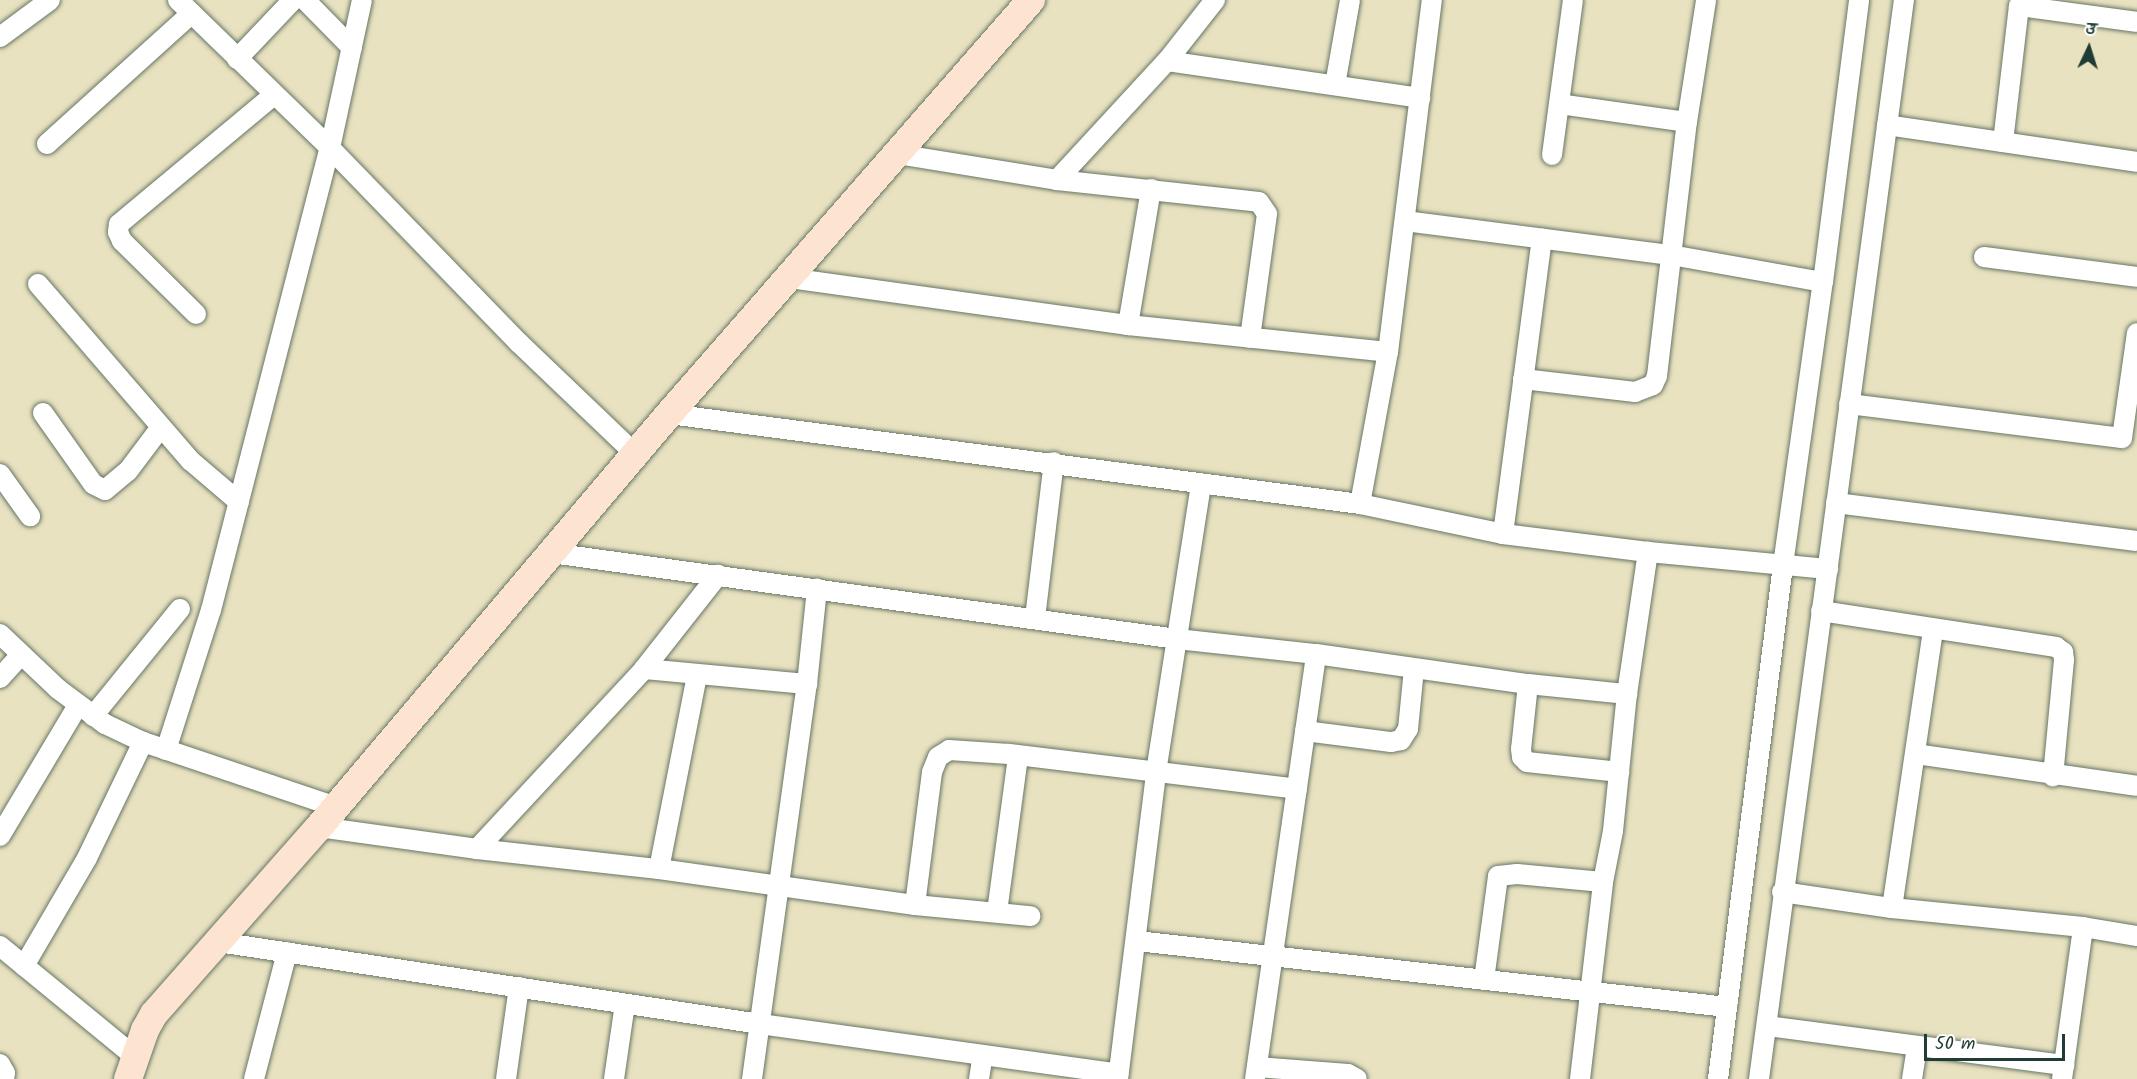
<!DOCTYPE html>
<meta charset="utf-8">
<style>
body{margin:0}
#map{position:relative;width:2137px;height:1079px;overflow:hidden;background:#e9e2c1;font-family:Kalam,"Playpen Sans Deva",sans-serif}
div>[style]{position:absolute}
.roads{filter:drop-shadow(0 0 2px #667765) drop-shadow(0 0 2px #667765)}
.street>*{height:20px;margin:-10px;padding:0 10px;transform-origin:10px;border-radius:10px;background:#fff}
.secondary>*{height:28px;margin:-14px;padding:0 14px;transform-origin:14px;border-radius:14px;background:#fde4d1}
span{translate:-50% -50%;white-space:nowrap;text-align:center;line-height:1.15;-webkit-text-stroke:4.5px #fff;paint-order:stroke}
.north{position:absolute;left:2059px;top:18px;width:60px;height:60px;-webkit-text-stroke:4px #fff;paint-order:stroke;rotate:4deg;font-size:16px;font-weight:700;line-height:24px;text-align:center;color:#1f3d34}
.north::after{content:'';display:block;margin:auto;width:21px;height:27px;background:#1f3d34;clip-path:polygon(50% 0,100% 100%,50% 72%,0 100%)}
.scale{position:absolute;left:1924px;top:1034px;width:141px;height:27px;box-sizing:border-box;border:3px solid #1f3d34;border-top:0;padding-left:8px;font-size:18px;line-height:21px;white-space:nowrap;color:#1f3d34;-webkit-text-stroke:4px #fff;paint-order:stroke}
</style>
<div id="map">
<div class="roads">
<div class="street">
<div style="left:178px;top:0;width:212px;rotate:44.2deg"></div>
<div style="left:330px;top:148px;width:272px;rotate:45.9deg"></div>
<div style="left:519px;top:343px;width:162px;rotate:43.7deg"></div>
<div style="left:305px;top:0;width:67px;rotate:45.6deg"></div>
<div style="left:0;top:37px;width:62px;rotate:-36.5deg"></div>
<div style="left:237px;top:59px;width:81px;rotate:-46.5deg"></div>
<div style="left:1167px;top:61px;width:256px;rotate:8.3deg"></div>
<div style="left:1335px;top:85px;width:86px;rotate:-80deg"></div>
<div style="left:1559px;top:104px;width:129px;rotate:8deg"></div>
<div style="left:1887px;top:125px;width:253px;rotate:8.4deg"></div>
<div style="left:2003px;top:142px;width:137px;rotate:-83.3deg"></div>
<div style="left:2019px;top:6px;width:119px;rotate:7.7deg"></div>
<div style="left:47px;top:144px;width:195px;rotate:-42.1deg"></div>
<div style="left:897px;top:154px;width:162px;rotate:9.2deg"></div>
<div style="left:1057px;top:180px;width:203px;rotate:6.2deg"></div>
<div style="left:1259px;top:202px;width:14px;rotate:56deg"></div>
<div style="left:1267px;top:214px;width:125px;rotate:97.8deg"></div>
<div style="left:1552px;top:155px;width:156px;rotate:-82.3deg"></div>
<div style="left:1057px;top:180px;width:162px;rotate:-47.3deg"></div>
<div style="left:1167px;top:61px;width:78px;rotate:-51.8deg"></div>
<div style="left:1405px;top:221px;width:268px;rotate:7.3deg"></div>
<div style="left:1671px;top:255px;width:154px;rotate:10.1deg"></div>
<div style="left:1984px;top:257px;width:154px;rotate:7.4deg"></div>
<div style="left:789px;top:278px;width:342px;rotate:7.9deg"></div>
<div style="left:1128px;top:325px;width:261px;rotate:5.9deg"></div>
<div style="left:38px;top:284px;width:234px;rotate:49.2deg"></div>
<div style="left:191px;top:461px;width:63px;rotate:40.5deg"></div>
<div style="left:196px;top:314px;width:104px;rotate:-135.4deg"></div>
<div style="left:122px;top:241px;width:10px;rotate:-114deg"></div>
<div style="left:118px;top:232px;width:8px;rotate:-83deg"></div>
<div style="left:119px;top:224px;width:202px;rotate:-39.8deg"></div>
<div style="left:1128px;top:325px;width:138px;rotate:-80.4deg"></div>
<div style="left:1523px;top:379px;width:113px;rotate:6.6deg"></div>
<div style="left:1635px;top:392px;width:19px;rotate:-21deg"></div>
<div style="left:1653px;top:385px;width:10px;rotate:-66deg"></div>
<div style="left:1657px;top:376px;width:256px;rotate:-83.3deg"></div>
<div style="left:1687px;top:122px;width:123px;rotate:-81.1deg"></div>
<div style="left:1849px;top:404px;width:275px;rotate:7.1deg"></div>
<div style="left:2122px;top:438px;width:106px;rotate:-81.9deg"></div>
<div style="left:43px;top:413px;width:87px;rotate:54.8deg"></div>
<div style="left:93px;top:484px;width:13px;rotate:27deg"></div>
<div style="left:105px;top:490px;width:30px;rotate:-40deg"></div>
<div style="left:128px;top:471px;width:55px;rotate:-53.1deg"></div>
<div style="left:669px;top:414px;width:697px;rotate:7.42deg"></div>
<div style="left:1360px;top:504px;width:146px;rotate:11.8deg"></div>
<div style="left:1503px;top:534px;width:146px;rotate:7.1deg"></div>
<div style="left:1648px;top:552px;width:181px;rotate:5.4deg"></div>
<div style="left:0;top:474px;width:52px;rotate:54.5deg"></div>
<div style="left:1836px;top:503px;width:303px;rotate:7.2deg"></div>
<div style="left:1360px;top:504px;width:155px;rotate:-79.6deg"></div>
<div style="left:1388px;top:352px;width:355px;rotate:-82.9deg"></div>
<div style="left:1503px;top:534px;width:298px;rotate:-82.5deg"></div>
<div style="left:551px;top:553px;width:632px;rotate:7.82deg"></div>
<div style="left:1177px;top:639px;width:140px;rotate:6.2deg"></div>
<div style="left:1316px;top:654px;width:214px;rotate:8.1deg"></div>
<div style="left:1528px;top:684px;width:100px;rotate:5.8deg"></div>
<div style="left:1821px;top:611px;width:238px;rotate:8.7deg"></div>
<div style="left:2056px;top:647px;width:9px;rotate:36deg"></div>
<div style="left:2063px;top:652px;width:8px;rotate:83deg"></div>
<div style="left:2064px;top:660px;width:117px;rotate:95.4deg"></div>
<div style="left:1035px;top:618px;width:157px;rotate:-83.1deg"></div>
<div style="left:0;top:634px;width:80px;rotate:43.5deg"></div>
<div style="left:58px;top:689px;width:59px;rotate:36.7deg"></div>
<div style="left:105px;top:724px;width:42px;rotate:25.3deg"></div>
<div style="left:143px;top:742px;width:204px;rotate:18.6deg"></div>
<div style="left:644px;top:669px;width:164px;rotate:5.3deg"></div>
<div style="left:0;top:678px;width:31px;rotate:-48deg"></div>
<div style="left:1528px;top:684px;width:65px;rotate:96.1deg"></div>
<div style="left:1521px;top:749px;width:8px;rotate:83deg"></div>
<div style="left:1522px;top:757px;width:7px;rotate:45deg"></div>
<div style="left:1527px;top:762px;width:93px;rotate:6.2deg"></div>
<div style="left:93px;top:716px;width:138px;rotate:-50.9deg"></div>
<div style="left:1305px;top:731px;width:87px;rotate:7.3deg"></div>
<div style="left:1391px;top:742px;width:10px;rotate:-11deg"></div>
<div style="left:1401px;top:740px;width:13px;rotate:-58deg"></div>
<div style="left:1408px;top:729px;width:60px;rotate:-84.3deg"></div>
<div style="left:166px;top:750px;width:147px;rotate:-72.2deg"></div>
<div style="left:211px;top:610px;width:477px;rotate:-75.6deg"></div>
<div style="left:330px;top:148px;width:151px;rotate:-77.8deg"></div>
<div style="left:1916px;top:754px;width:223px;rotate:8.2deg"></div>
<div style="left:319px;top:827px;width:160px;rotate:7.9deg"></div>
<div style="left:477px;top:849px;width:183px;rotate:6.3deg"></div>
<div style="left:659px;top:869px;width:259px;rotate:8deg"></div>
<div style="left:915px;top:905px;width:116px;rotate:5.5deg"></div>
<div style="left:0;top:836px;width:152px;rotate:-59.2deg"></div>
<div style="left:477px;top:849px;width:246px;rotate:-47.1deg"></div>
<div style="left:644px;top:669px;width:120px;rotate:-51.8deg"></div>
<div style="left:659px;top:869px;width:198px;rotate:-78.9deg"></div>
<div style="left:1782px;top:892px;width:111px;rotate:8.3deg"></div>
<div style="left:1892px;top:908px;width:192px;rotate:5.7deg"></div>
<div style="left:2083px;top:927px;width:55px;rotate:9.5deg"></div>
<div style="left:915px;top:905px;width:134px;rotate:-82.7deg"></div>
<div style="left:932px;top:772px;width:16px;rotate:-68deg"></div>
<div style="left:938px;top:757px;width:13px;rotate:-32deg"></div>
<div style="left:949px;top:750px;width:60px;rotate:3.8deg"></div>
<div style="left:1009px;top:754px;width:290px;rotate:6.9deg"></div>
<div style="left:1892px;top:908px;width:282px;rotate:-81.6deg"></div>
<div style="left:997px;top:912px;width:157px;rotate:-82.3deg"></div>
<div style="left:1137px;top:941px;width:594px;rotate:6.38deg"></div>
<div style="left:218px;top:942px;width:548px;rotate:8.6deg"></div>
<div style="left:760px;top:1024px;width:362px;rotate:7.9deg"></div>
<div style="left:0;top:946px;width:173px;rotate:39.4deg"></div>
<div style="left:24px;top:966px;width:125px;rotate:-59.7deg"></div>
<div style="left:87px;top:858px;width:129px;rotate:-64.2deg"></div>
<div style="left:1484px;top:980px;width:105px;rotate:-82.3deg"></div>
<div style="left:1498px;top:876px;width:19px;rotate:-6deg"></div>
<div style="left:1517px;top:874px;width:86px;rotate:5.3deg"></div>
<div style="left:1767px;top:1026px;width:300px;rotate:7.5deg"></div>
<div style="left:0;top:1064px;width:10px;rotate:61deg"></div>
<div style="left:5px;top:1073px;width:6px;rotate:99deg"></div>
<div style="left:1257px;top:1067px;width:91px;rotate:4.4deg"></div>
<div style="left:1348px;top:1074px;width:10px;rotate:29deg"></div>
<div style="left:254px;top:1079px;width:131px;rotate:-75.4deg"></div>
<div style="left:506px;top:1079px;width:93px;rotate:-82deg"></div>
<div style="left:614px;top:1079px;width:76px;rotate:-81.7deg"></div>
<div style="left:752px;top:1079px;width:399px;rotate:-82.1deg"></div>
<div style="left:807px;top:684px;width:96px;rotate:-84deg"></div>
<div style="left:979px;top:1079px;width:24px;rotate:-81deg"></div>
<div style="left:1118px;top:1079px;width:309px;rotate:-82.9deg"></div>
<div style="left:1156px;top:772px;width:292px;rotate:-81.1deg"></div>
<div style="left:1255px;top:1079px;width:429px;rotate:-81.8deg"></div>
<div style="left:1580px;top:1079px;width:198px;rotate:-83.3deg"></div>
<div style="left:1603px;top:882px;width:52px;rotate:-78.9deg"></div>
<div style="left:1613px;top:831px;width:138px;rotate:-84.2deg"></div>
<div style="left:1627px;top:694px;width:144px;rotate:-81.6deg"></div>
<div style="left:1718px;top:1079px;width:518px;rotate:-82.79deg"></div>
<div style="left:1783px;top:565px;width:286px;rotate:-82deg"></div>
<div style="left:1823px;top:282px;width:284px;rotate:-82.7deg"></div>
<div style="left:1759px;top:1079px;width:1089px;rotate:-82.35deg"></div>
<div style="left:1912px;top:1079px;width:33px;rotate:-81deg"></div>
<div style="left:2062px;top:1079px;width:153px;rotate:-82.1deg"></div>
</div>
<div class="secondary">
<div style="left:128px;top:1079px;width:52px;rotate:-70.9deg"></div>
<div style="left:145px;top:1030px;width:18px;rotate:-61deg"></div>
<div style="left:154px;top:1014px;width:249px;rotate:-48.6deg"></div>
<div style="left:319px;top:827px;width:541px;rotate:-49.72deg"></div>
<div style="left:669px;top:414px;width:550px;rotate:-48.83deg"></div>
</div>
</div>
<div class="north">उ</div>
<div class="scale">50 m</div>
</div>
